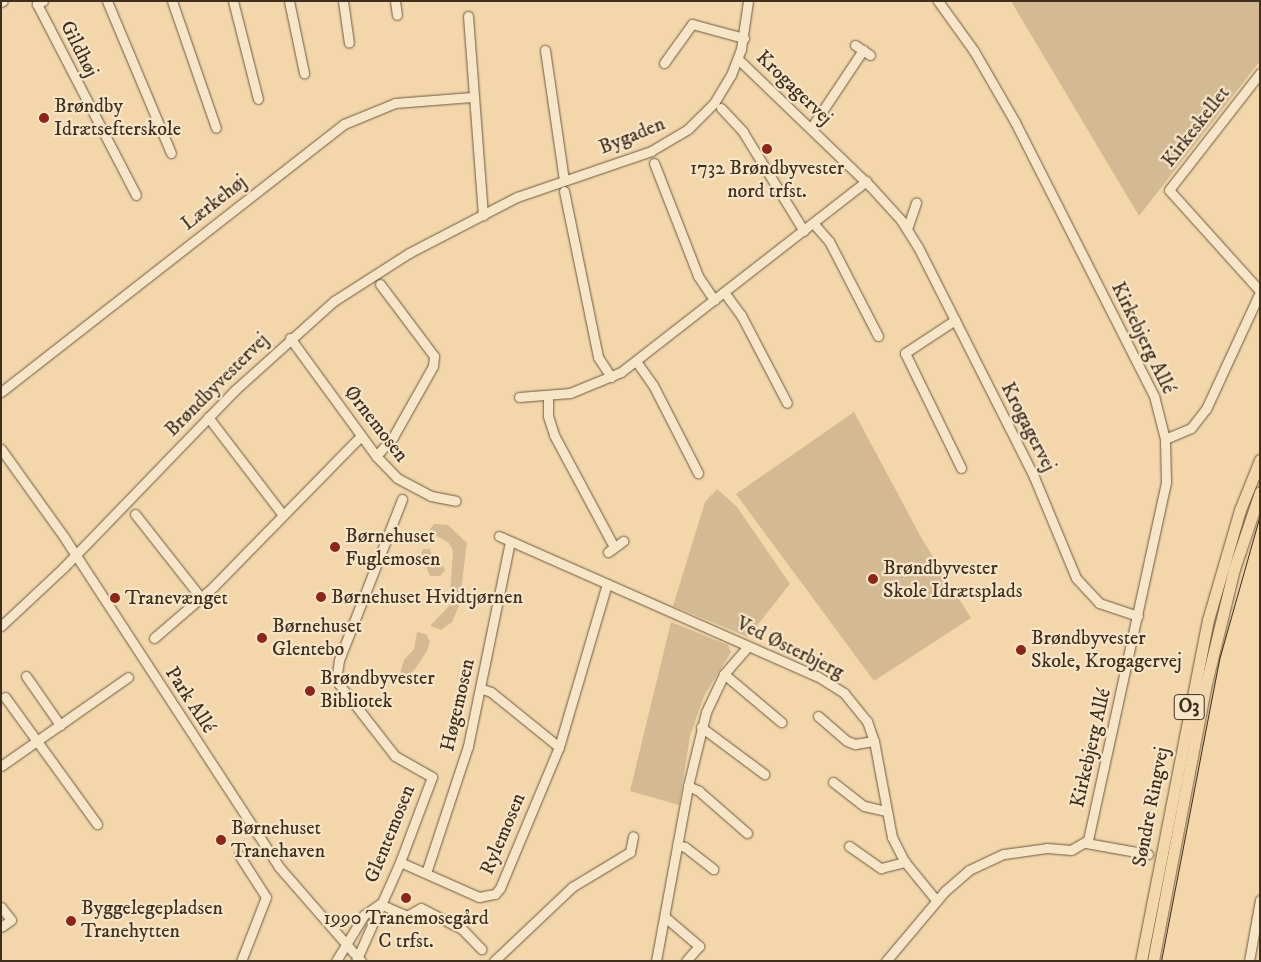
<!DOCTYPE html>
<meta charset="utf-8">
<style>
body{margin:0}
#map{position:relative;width:1261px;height:962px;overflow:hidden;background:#f3d7aa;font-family:"IM FELL DW Pica",serif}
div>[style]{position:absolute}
.green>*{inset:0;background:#d4ba92}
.roads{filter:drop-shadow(0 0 1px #6c5941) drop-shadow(0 0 1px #6c5941)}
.minor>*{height:9px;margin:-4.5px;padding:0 4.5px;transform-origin:4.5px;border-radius:4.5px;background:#f7e5c8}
.major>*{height:11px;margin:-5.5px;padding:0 5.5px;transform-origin:5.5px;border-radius:5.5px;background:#f3d7aa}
.tram>*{height:1px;margin:-0.5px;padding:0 0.5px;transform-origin:0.5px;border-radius:0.5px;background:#3f2f1e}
.dots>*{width:14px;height:14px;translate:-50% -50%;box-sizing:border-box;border:2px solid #f7e5c8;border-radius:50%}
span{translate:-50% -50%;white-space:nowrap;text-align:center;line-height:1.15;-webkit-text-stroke:4.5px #f7e5c8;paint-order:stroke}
.shield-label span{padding:1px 4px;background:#f7e5c8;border:1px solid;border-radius:4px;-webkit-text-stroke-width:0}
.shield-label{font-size:19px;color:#3f2f1e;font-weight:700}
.street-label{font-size:20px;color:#3f2f1e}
.poi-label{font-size:20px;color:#3f2f1e}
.left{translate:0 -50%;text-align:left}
.frame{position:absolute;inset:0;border:2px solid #3f2f1e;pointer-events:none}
</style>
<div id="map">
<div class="green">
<div style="clip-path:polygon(1011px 1px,1260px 1px,1260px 61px,1139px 216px)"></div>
<div style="clip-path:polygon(854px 412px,922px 539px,971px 618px,874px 681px,736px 494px)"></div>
<div style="clip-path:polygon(717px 489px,737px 507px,790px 584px,748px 637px,673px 606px,705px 502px)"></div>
<div style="clip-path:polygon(434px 524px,448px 525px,467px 543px,459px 606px,452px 622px,441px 630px,430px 626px,449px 606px,453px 551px,449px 543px,432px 533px,430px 529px)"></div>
<div style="clip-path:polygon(423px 549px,430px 549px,433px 559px,438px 558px,445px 570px,440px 576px,430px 576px,421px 555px)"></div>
<div style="clip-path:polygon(671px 622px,728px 645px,731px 652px,704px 696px,690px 736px,679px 805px,630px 791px)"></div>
<div style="clip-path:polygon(417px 632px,426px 634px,430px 641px,427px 651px,415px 669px,407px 677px,399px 677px,404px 660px,414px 649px)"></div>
</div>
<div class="roads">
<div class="minor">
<div style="left:43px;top:1px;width:7px;rotate:153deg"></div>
<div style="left:37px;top:4px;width:215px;rotate:62.6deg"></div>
<div style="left:107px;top:1px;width:165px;rotate:67.2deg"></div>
<div style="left:172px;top:1px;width:134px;rotate:70.9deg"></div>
<div style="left:233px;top:1px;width:101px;rotate:75.7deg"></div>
<div style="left:289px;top:1px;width:74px;rotate:78.2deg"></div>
<div style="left:343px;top:1px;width:42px;rotate:81.9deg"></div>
<div style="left:395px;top:1px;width:14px;rotate:82deg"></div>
<div style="left:1px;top:2px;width:2px;rotate:-27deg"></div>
<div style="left:468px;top:16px;width:200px;rotate:85.7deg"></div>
<div style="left:855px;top:45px;width:18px;rotate:34deg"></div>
<div style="left:545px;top:50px;width:131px;rotate:81.7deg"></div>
<div style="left:738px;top:59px;width:183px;rotate:43.9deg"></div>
<div style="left:870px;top:186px;width:46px;rotate:47.6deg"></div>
<div style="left:901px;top:220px;width:32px;rotate:58deg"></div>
<div style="left:918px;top:247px;width:258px;rotate:63.2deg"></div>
<div style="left:1034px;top:477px;width:109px;rotate:67.4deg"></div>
<div style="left:1076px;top:578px;width:34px;rotate:47deg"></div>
<div style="left:1099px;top:603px;width:41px;rotate:18.4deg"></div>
<div style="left:664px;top:63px;width:48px;rotate:-54.3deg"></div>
<div style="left:692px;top:24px;width:54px;rotate:15.1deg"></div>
<div style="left:1260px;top:73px;width:148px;rotate:127.9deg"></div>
<div style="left:1169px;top:190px;width:136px;rotate:48deg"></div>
<div style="left:721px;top:108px;width:33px;rotate:47deg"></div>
<div style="left:743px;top:132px;width:116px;rotate:58.4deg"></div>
<div style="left:811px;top:128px;width:94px;rotate:-56.3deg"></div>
<div style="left:654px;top:163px;width:121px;rotate:68.7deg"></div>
<div style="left:698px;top:276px;width:29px;rotate:56deg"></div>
<div style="left:564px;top:191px;width:169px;rotate:78.4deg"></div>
<div style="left:598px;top:357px;width:24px;rotate:57deg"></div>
<div style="left:814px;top:224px;width:23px;rotate:49deg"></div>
<div style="left:829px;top:241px;width:107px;rotate:62.7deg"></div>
<div style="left:907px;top:229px;width:28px;rotate:-71deg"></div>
<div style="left:724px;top:292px;width:29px;rotate:54deg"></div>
<div style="left:741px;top:315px;width:99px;rotate:62.4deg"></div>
<div style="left:955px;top:320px;width:60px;rotate:146.6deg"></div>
<div style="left:905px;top:353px;width:128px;rotate:64deg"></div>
<div style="left:290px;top:338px;width:146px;rotate:53.9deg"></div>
<div style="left:376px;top:456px;width:30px;rotate:46deg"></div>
<div style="left:397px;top:478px;width:38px;rotate:28deg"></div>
<div style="left:431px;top:496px;width:25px;rotate:11deg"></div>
<div style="left:636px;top:361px;width:29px;rotate:55deg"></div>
<div style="left:653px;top:385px;width:99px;rotate:62.9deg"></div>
<div style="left:1px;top:392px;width:435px;rotate:-38deg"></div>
<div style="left:344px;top:124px;width:55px;rotate:-22.4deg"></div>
<div style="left:395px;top:103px;width:77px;rotate:-4.5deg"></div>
<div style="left:548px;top:396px;width:20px;rotate:90deg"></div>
<div style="left:548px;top:416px;width:20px;rotate:72deg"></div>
<div style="left:554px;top:435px;width:127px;rotate:61.8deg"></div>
<div style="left:519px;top:397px;width:51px;rotate:-4.5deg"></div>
<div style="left:570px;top:393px;width:55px;rotate:-22.4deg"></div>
<div style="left:621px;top:372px;width:311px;rotate:-37.9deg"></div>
<div style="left:208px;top:417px;width:123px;rotate:52.6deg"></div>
<div style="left:1165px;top:439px;width:28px;rotate:-23deg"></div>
<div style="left:1191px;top:428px;width:24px;rotate:-52deg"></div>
<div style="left:1206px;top:409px;width:129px;rotate:-65.2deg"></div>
<div style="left:1px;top:449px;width:108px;rotate:54.4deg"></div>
<div style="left:64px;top:537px;width:394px;rotate:56.9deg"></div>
<div style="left:279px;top:867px;width:125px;rotate:48.9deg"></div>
<div style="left:376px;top:456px;width:25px;rotate:-48deg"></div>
<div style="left:393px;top:437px;width:81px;rotate:-60.6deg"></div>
<div style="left:433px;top:366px;width:10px;rotate:-84deg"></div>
<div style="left:434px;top:356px;width:90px;rotate:-126.9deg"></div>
<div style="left:135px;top:514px;width:107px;rotate:51.8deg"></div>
<div style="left:499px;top:536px;width:347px;rotate:23.8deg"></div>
<div style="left:817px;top:676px;width:32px;rotate:32deg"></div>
<div style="left:844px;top:693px;width:36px;rotate:51deg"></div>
<div style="left:867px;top:721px;width:21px;rotate:71deg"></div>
<div style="left:874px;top:741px;width:98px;rotate:79.4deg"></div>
<div style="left:892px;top:837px;width:28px;rotate:63deg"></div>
<div style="left:905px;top:862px;width:49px;rotate:50.8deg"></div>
<div style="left:608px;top:552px;width:19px;rotate:-36deg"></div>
<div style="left:1px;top:626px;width:86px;rotate:-43.1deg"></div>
<div style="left:64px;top:567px;width:246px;rotate:-46deg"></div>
<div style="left:235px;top:390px;width:133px;rotate:-42deg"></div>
<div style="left:334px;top:301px;width:89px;rotate:-32.6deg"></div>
<div style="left:409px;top:253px;width:122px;rotate:-27.4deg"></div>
<div style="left:517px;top:197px;width:142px;rotate:-18.9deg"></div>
<div style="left:651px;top:151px;width:43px;rotate:-30.7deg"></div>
<div style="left:688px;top:129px;width:37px;rotate:-45deg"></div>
<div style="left:714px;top:103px;width:33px;rotate:-59deg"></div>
<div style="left:731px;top:75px;width:28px;rotate:-69deg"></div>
<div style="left:741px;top:49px;width:49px;rotate:-81.7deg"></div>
<div style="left:154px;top:638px;width:78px;rotate:-40.8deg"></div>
<div style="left:213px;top:587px;width:211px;rotate:-45.6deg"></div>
<div style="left:724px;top:674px;width:75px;rotate:40.1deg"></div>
<div style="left:26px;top:676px;width:60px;rotate:55.2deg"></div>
<div style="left:482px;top:689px;width:9px;rotate:18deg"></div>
<div style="left:491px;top:692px;width:87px;rotate:39deg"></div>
<div style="left:5px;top:697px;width:157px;rotate:54.1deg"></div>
<div style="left:818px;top:716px;width:38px;rotate:41deg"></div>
<div style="left:847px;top:741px;width:9px;rotate:21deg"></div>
<div style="left:855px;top:744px;width:19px;rotate:-9deg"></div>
<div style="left:701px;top:727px;width:79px;rotate:36.7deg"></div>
<div style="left:1px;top:766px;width:155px;rotate:-35deg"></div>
<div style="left:833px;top:782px;width:39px;rotate:38deg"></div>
<div style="left:864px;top:806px;width:23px;rotate:13deg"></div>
<div style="left:688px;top:786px;width:12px;rotate:24deg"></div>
<div style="left:699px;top:791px;width:64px;rotate:41.2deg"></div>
<div style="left:1086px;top:843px;width:63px;rotate:10.1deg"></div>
<div style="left:677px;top:845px;width:8px;rotate:14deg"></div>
<div style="left:685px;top:847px;width:36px;rotate:38deg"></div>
<div style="left:849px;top:846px;width:39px;rotate:35deg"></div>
<div style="left:881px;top:868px;width:25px;rotate:-14deg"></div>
<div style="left:239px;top:855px;width:50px;rotate:57.3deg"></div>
<div style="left:266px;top:897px;width:69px;rotate:111.3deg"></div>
<div style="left:400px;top:862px;width:86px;rotate:23.9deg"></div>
<div style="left:479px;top:897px;width:16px;rotate:-11deg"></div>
<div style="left:495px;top:894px;width:8px;rotate:-50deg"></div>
<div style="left:500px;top:888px;width:153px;rotate:-67.3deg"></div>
<div style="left:559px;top:747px;width:170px;rotate:-73.6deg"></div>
<div style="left:426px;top:873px;width:134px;rotate:-71.7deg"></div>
<div style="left:468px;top:746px;width:209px;rotate:-78.4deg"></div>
<div style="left:380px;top:904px;width:30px;rotate:24deg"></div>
<div style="left:407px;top:916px;width:16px;rotate:-30deg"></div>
<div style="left:421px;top:908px;width:46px;rotate:27.1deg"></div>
<div style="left:462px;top:929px;width:28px;rotate:46deg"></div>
<div style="left:1px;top:907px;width:16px;rotate:52deg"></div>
<div style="left:11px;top:920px;width:12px;rotate:145deg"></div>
<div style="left:665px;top:917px;width:45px;rotate:40.5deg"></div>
<div style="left:699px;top:946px;width:20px;rotate:131deg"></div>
<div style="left:336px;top:961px;width:54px;rotate:-58.7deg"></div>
<div style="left:364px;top:915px;width:19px;rotate:-35deg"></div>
<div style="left:356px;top:961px;width:108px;rotate:-66deg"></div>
<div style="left:400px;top:862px;width:91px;rotate:-69.4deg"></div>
<div style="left:432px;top:777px;width:43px;rotate:-150.4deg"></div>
<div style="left:395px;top:756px;width:91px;rotate:-127.9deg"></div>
<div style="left:339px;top:684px;width:10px;rotate:-101deg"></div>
<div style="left:337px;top:674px;width:14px;rotate:-82deg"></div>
<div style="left:339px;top:660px;width:173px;rotate:-68.6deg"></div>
<div style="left:494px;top:961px;width:108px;rotate:-43.5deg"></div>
<div style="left:572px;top:887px;width:68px;rotate:-31.1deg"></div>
<div style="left:630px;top:852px;width:16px;rotate:-79deg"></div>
<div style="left:656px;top:961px;width:178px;rotate:-79.6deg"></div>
<div style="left:688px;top:786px;width:76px;rotate:-76.3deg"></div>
<div style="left:706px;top:712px;width:42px;rotate:-64.7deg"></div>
<div style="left:724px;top:674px;width:37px;rotate:-49deg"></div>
<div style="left:886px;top:961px;width:92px;rotate:-49.9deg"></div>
<div style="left:945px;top:891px;width:32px;rotate:-41deg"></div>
<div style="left:969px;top:870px;width:38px;rotate:-25deg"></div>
<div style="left:1004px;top:854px;width:43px;rotate:-7.9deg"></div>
<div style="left:1047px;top:848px;width:24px;rotate:5deg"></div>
<div style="left:1071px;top:850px;width:20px;rotate:-30deg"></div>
<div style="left:1088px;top:840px;width:367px;rotate:-77.7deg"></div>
<div style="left:1166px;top:481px;width:42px;rotate:-91.4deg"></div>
<div style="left:1165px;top:439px;width:44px;rotate:-104.3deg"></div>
<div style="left:1154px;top:396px;width:307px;rotate:-116.9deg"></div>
<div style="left:1015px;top:122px;width:82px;rotate:-120deg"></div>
<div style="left:974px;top:51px;width:62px;rotate:-125.8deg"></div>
<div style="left:1249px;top:961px;width:62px;rotate:-79.8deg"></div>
</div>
<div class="major">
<div style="left:1141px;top:961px;width:348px;rotate:-78.9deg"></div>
<div style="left:1208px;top:620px;width:115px;rotate:-73.8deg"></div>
<div style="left:1240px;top:510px;width:54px;rotate:-68.2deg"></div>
<div style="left:1153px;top:961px;width:278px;rotate:-79.2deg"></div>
<div style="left:1205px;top:688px;width:122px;rotate:-76.3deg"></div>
<div style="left:1234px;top:569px;width:81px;rotate:-71.3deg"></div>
</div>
</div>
<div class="tram">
<div style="left:1161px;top:961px;width:311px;rotate:-79.1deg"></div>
<div style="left:1220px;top:656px;width:147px;rotate:-74.2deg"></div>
</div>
<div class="dots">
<div style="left:44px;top:118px;background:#8f2418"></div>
<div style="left:767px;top:149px;background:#8f2418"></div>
<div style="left:335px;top:547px;background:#8f2418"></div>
<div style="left:873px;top:579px;background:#8f2418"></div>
<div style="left:321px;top:597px;background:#8f2418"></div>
<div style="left:115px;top:598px;background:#8f2418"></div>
<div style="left:262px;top:638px;background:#8f2418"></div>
<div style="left:1021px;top:650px;background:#8f2418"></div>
<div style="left:310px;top:691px;background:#8f2418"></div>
<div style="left:221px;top:840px;background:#8f2418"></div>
<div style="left:406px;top:898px;background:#8f2418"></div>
<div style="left:71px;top:921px;background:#8f2418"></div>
</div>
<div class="shield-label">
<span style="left:1189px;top:707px">O3</span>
</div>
<div class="street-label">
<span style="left:79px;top:49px;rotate:63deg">Gildhøj</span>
<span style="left:794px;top:88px;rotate:44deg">Krogagervej</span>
<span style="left:1196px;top:127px;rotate:-52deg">Kirkeskellet</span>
<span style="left:632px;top:136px;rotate:-22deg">Bygaden</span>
<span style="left:214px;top:203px;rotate:-38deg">Lærkehøj</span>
<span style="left:1143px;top:338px;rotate:64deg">Kirkebjerg Allé</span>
<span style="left:217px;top:385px;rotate:-45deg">Brøndbyvestervej</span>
<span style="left:376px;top:424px;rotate:52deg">Ørnemosen</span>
<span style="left:1028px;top:427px;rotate:63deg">Krogagervej</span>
<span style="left:790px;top:648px;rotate:26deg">Ved Østerbjerg</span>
<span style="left:190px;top:700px;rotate:57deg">Park Allé</span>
<span style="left:458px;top:705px;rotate:-77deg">Høgemosen</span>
<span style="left:1091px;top:748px;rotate:-77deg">Kirkebjerg Allé</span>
<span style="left:1151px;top:807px;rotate:-79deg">Søndre Ringvej</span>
<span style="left:390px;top:834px;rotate:-68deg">Glentemosen</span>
<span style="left:503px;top:834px;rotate:-67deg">Rylemosen</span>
</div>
<div class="poi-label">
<span class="left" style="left:54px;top:118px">Brøndby<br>Idrætsefterskole</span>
<span style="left:767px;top:180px">1732 Brøndbyvester<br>nord trfst.</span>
<span class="left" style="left:345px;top:548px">Børnehuset<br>Fuglemosen</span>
<span class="left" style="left:883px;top:580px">Brøndbyvester<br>Skole Idrætsplads</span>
<span class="left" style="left:331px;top:597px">Børnehuset Hvidtjørnen</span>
<span class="left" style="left:125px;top:598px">Tranevænget</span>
<span class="left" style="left:272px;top:638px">Børnehuset<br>Glentebo</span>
<span class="left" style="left:1031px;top:650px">Brøndbyvester<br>Skole, Krogagervej</span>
<span class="left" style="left:320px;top:690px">Brøndbyvester<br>Bibliotek</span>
<span class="left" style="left:231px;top:840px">Børnehuset<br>Tranehaven</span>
<span class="left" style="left:81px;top:920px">Byggelegepladsen<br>Tranehytten</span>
<span style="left:406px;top:930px">1990 Tranemosegård<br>C trfst.</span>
</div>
<div class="frame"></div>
</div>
